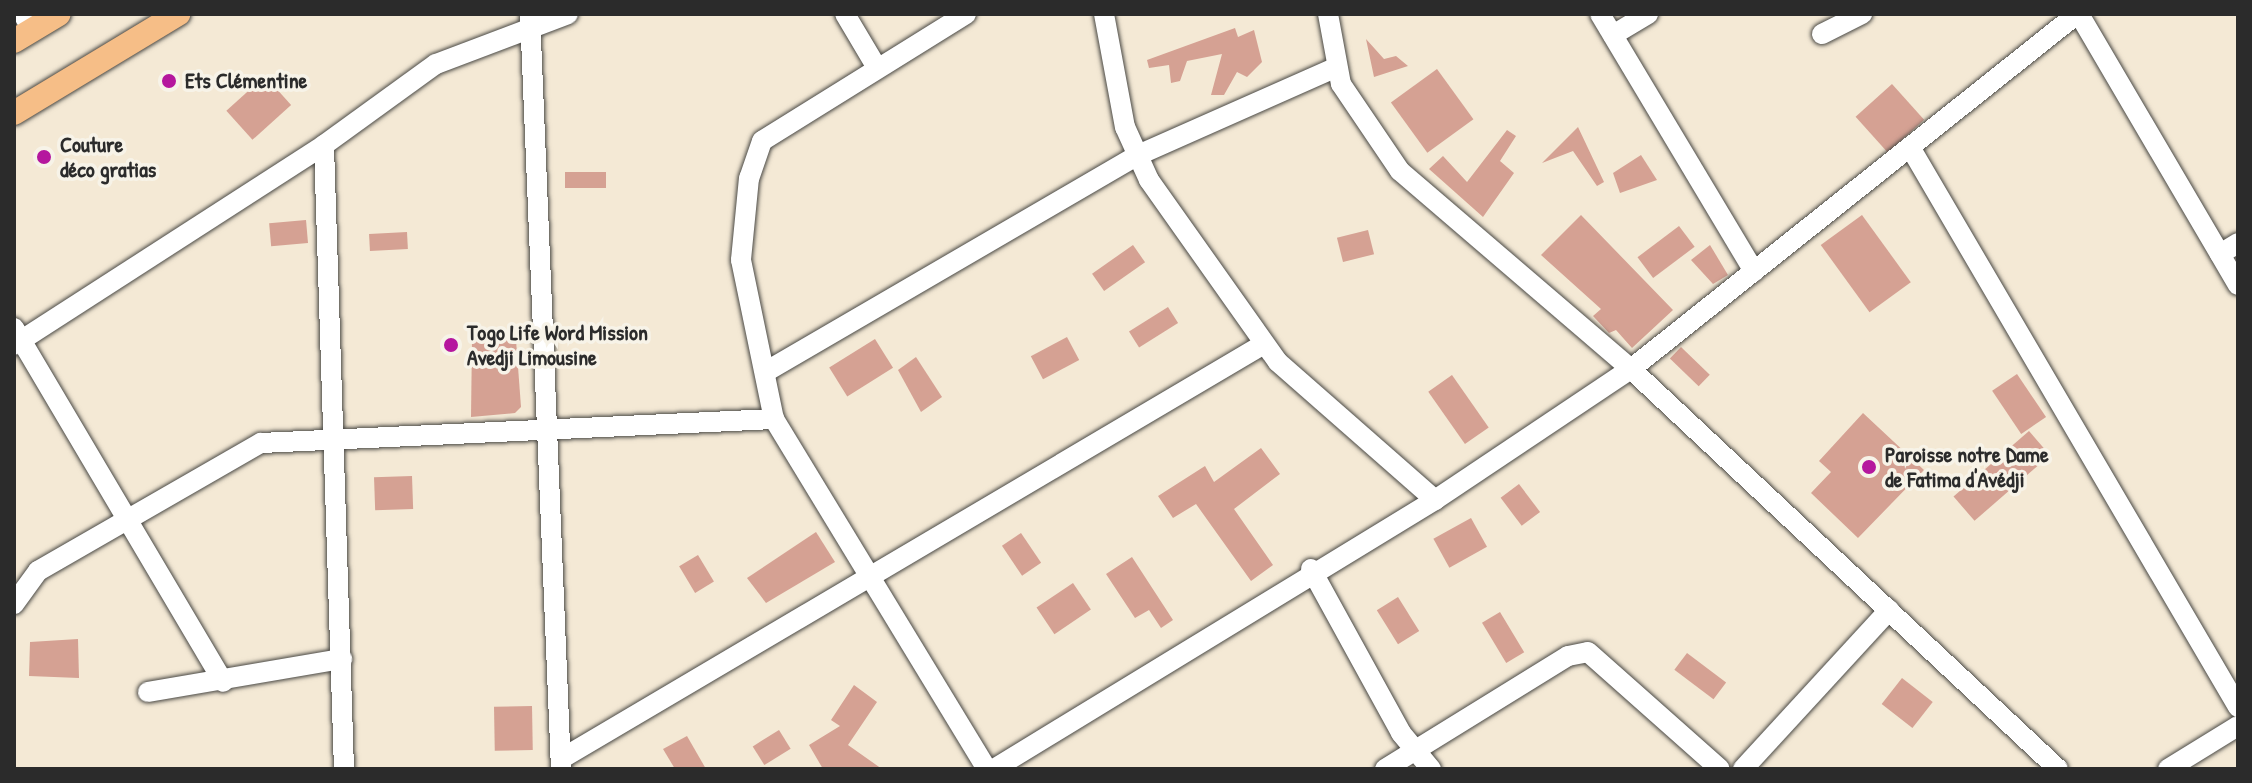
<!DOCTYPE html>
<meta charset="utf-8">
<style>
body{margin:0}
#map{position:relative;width:2252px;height:783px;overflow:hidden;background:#f4e9d5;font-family:"Patrick Hand",sans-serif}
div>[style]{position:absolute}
.building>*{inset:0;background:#d5a193;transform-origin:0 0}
.roads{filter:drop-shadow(0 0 2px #494844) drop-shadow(0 0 2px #494844)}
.minor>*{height:20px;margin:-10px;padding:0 10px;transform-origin:10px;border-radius:10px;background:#fff}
.major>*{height:24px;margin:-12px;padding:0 12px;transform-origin:12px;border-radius:12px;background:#f6be87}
.dots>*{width:22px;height:22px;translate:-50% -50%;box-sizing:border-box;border:4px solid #f7f3e8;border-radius:50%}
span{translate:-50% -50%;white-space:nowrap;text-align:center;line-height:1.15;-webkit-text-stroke:7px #f7f3e8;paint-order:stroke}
.poi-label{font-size:22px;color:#2b2b2b;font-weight:700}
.left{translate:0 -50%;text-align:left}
.frame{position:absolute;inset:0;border:16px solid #2b2b2b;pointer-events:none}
</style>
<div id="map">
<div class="building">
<div style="clip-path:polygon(1235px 28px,1238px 37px,1254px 30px,1262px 62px,1247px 77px,1237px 72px,1224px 95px,1211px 95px,1222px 54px,1187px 61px,1180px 81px,1171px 83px,1169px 65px,1149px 68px,1147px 60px)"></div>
<div style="clip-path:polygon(1366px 39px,1384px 59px,1396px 56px,1408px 66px,1374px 77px)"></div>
<div style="left:1437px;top:69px;width:62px;height:57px;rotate:54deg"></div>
<div style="left:265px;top:76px;width:39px;height:52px;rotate:48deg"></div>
<div style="left:1892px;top:84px;width:48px;height:49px;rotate:48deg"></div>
<div style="clip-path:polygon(1578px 127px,1604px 182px,1597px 186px,1573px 151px,1542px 163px)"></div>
<div style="clip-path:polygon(1507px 130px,1516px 136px,1500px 161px,1514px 173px,1483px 217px,1429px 169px,1443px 156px,1467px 182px)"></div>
<div style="clip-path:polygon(1641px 155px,1657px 180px,1620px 193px,1613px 173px)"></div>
<div style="left:606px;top:172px;width:16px;height:41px;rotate:90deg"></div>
<div style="clip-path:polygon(1581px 215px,1673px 310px,1632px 348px,1616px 330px,1609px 333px,1593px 316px,1601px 309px,1541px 255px)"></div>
<div style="left:1862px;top:215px;width:83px;height:51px;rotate:54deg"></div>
<div style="left:306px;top:220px;width:23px;height:37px;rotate:85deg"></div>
<div style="left:1679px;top:226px;width:26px;height:52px;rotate:53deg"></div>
<div style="left:1368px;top:230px;width:25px;height:32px;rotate:76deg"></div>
<div style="left:407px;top:232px;width:17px;height:38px;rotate:87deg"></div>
<div style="left:1133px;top:245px;width:21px;height:50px;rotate:55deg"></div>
<div style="clip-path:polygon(1710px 245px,1728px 275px,1713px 284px,1691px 260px)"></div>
<div style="left:1168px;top:307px;width:19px;height:46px;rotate:58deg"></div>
<div style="left:1067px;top:337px;width:26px;height:41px;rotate:62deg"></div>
<div style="left:875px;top:339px;width:34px;height:54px;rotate:58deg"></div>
<div style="clip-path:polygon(472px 340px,516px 340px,521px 407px,515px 413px,471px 417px)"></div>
<div style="left:1681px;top:347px;width:40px;height:16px;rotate:44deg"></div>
<div style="clip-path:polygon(916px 357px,942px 397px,921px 412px,898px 370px)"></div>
<div style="left:2017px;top:374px;width:52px;height:30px;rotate:56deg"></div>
<div style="left:1452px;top:375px;width:64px;height:29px;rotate:55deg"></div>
<div style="clip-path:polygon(1863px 413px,1924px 470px,1858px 538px,1811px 493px,1831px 472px,1819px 461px)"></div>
<div style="left:2029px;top:431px;width:32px;height:100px;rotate:49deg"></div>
<div style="clip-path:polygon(1261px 448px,1280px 474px,1234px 509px,1273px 565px,1251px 581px,1196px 504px,1173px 518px,1158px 496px,1205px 466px,1214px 482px)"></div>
<div style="left:412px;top:476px;width:33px;height:38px;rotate:88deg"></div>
<div style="left:1519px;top:484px;width:35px;height:23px;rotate:53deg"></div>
<div style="left:1471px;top:518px;width:33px;height:43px;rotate:61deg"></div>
<div style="clip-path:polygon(816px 532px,835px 562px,766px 603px,747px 578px)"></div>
<div style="left:1021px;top:533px;width:36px;height:23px;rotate:56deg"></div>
<div style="left:698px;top:555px;width:31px;height:22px;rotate:59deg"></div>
<div style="clip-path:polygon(1132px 557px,1173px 620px,1161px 628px,1149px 610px,1135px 618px,1106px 574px)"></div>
<div style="left:1073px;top:583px;width:32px;height:44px;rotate:56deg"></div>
<div style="left:1398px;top:597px;width:40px;height:25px;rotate:58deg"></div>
<div style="left:1500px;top:612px;width:47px;height:21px;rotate:59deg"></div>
<div style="clip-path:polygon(78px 639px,79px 678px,29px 676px,30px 642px)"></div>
<div style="left:1687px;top:653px;width:49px;height:21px;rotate:37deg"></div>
<div style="left:1902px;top:678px;width:39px;height:33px;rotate:38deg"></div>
<div style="clip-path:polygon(854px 685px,877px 702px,848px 745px,882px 769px,823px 769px,809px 745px,840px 726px,831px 720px)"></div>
<div style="left:532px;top:706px;width:44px;height:38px;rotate:89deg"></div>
<div style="left:779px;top:730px;width:22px;height:31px;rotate:58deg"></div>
<div style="clip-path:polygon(687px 736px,706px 769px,675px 769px,663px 749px)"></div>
</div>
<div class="roads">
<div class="minor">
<div style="left:23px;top:14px;width:18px;rotate:61deg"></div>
<div style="left:530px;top:14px;width:756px;rotate:87.65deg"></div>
<div style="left:845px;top:14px;width:63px;rotate:59.3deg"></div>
<div style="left:966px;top:14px;width:240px;rotate:148.1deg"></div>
<div style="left:762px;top:141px;width:39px;rotate:109deg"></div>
<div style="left:749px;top:178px;width:82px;rotate:95.6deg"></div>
<div style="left:741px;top:260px;width:162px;rotate:78.3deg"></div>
<div style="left:774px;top:419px;width:410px;rotate:58.7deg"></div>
<div style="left:1104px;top:14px;width:115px;rotate:79.5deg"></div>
<div style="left:1125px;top:127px;width:58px;rotate:65.6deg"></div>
<div style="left:1149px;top:180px;width:223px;rotate:54.7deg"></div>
<div style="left:1278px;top:362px;width:209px;rotate:41.3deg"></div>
<div style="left:1328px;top:14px;width:71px;rotate:79.5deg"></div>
<div style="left:1341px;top:84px;width:105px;rotate:55.9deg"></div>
<div style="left:1400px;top:171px;width:304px;rotate:40.6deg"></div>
<div style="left:1631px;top:369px;width:585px;rotate:43.13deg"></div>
<div style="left:1600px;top:14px;width:300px;rotate:59.1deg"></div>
<div style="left:2079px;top:14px;width:314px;rotate:59.6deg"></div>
<div style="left:1822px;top:34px;width:45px;rotate:-26.6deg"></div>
<div style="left:1613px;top:35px;width:41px;rotate:-31deg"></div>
<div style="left:1910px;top:147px;width:649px;rotate:59.64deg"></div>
<div style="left:2220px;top:254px;width:21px;rotate:-31deg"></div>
<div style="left:14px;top:328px;width:411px;rotate:59.4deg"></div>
<div style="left:14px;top:345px;width:369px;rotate:-32.8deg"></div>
<div style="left:767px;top:371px;width:427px;rotate:-30.2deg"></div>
<div style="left:1136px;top:156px;width:220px;rotate:-23.9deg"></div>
<div style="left:1311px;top:569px;width:187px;rotate:61.2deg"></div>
<div style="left:1401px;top:733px;width:47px;rotate:50.2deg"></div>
<div style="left:14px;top:604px;width:41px;rotate:-54deg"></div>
<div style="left:38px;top:571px;width:257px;rotate:-29.9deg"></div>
<div style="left:261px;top:443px;width:514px;rotate:-2.68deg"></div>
<div style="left:148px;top:692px;width:197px;rotate:-9.7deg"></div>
<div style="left:561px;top:759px;width:816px;rotate:-30.55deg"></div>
<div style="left:344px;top:769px;width:624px;rotate:-91.84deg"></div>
<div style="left:324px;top:145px;width:138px;rotate:-35.9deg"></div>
<div style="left:436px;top:64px;width:141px;rotate:-20.7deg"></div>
<div style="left:994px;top:769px;width:517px;rotate:-31.38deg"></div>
<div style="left:1435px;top:500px;width:236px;rotate:-33.8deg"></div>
<div style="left:1631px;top:369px;width:570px;rotate:-38.52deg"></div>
<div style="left:1385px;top:769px;width:215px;rotate:-31.7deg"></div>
<div style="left:1568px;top:656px;width:20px;rotate:-11deg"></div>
<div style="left:1588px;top:652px;width:176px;rotate:41.6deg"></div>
<div style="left:1743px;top:769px;width:216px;rotate:-47.4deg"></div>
<div style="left:2168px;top:769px;width:82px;rotate:-31.6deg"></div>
</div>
<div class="major">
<div style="left:14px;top:41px;width:52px;rotate:-31deg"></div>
<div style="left:14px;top:113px;width:192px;rotate:-31.1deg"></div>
</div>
</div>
<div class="dots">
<div style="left:169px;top:81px;background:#b5179e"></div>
<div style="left:44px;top:157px;background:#b5179e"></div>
<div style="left:451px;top:345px;background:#b5179e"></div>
<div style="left:1869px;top:467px;background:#b5179e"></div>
</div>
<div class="poi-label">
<span class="left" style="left:185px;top:81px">Ets Clémentine</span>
<span class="left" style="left:60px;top:157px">Couture<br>déco gratias</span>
<span class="left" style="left:467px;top:345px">Togo Life Word Mission<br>Avedji Limousine</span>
<span class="left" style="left:1885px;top:467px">Paroisse notre Dame<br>de Fatima d'Avédji</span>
</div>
<div class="frame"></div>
</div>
